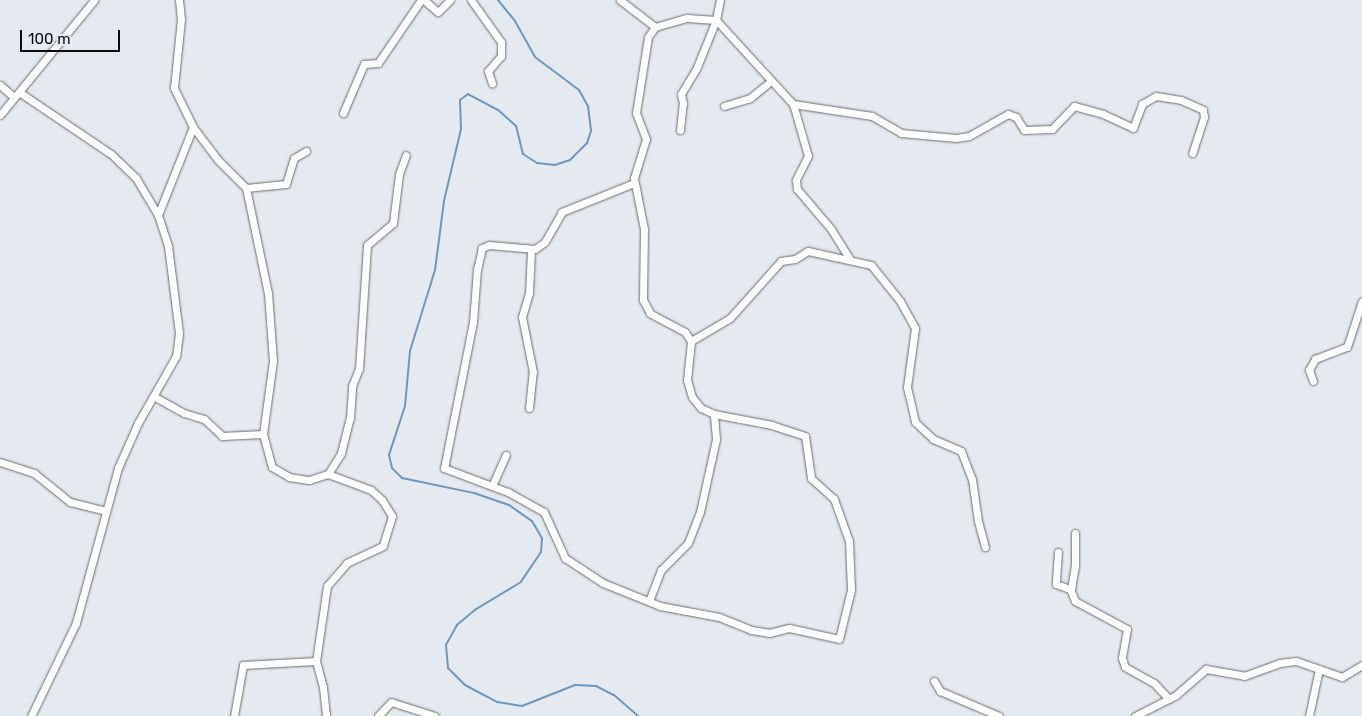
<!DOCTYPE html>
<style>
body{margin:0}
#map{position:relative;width:1362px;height:716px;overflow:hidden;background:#e5eaf0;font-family:Rubik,sans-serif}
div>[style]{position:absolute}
.stream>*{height:2px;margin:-1px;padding:0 1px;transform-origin:1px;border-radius:1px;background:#6c97bf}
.roads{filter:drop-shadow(0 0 1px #676b70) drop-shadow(0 0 1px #676b70)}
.minor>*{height:7px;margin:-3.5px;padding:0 3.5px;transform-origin:3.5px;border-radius:3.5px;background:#fff}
span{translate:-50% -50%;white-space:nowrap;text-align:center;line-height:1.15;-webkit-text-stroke:4px #e5eaf0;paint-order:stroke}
.scale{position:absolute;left:20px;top:30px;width:100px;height:22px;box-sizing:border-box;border:2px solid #0b0c0e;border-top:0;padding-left:6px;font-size:15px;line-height:18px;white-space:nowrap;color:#0b0c0e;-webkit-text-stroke:4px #e5eaf0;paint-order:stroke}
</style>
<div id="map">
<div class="stream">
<div style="left:498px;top:0;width:27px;rotate:51deg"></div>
<div style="left:515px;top:21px;width:41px;rotate:60.9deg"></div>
<div style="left:535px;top:57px;width:55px;rotate:36.9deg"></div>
<div style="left:579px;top:90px;width:18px;rotate:61deg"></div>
<div style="left:588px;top:106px;width:25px;rotate:83deg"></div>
<div style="left:591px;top:131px;width:13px;rotate:108deg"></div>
<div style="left:587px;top:143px;width:24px;rotate:135deg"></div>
<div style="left:570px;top:160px;width:16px;rotate:162deg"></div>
<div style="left:555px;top:165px;width:18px;rotate:-174deg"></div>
<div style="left:537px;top:163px;width:17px;rotate:-147deg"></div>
<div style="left:523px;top:154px;width:29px;rotate:-104deg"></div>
<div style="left:516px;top:126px;width:24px;rotate:-138deg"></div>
<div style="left:498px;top:110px;width:34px;rotate:-152deg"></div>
<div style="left:468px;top:94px;width:10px;rotate:143deg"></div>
<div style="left:460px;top:100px;width:29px;rotate:88deg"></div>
<div style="left:461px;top:129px;width:74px;rotate:103.3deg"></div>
<div style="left:444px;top:201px;width:70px;rotate:97.4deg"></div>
<div style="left:435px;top:270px;width:85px;rotate:107.2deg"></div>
<div style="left:410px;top:351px;width:55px;rotate:95.2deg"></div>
<div style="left:405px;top:406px;width:52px;rotate:108.1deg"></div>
<div style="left:389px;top:455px;width:13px;rotate:77deg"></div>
<div style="left:392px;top:468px;width:14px;rotate:45deg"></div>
<div style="left:402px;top:478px;width:74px;rotate:11.8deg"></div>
<div style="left:474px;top:493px;width:37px;rotate:19deg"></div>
<div style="left:509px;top:505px;width:28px;rotate:35deg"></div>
<div style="left:532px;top:521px;width:20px;rotate:60deg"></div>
<div style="left:542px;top:538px;width:14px;rotate:94deg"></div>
<div style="left:541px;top:552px;width:36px;rotate:124deg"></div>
<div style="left:521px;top:582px;width:52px;rotate:149deg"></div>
<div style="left:476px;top:609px;width:25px;rotate:140deg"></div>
<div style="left:457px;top:625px;width:23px;rotate:119deg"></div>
<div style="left:446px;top:645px;width:23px;rotate:85deg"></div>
<div style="left:448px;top:668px;width:24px;rotate:45deg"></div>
<div style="left:465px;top:685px;width:36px;rotate:28deg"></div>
<div style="left:497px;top:702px;width:25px;rotate:9deg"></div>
<div style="left:522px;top:706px;width:57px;rotate:-21.6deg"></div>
<div style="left:575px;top:685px;width:21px;rotate:3deg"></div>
<div style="left:596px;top:686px;width:20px;rotate:27deg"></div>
<div style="left:614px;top:695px;width:32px;rotate:41deg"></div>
</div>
<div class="roads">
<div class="minor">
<div style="left:179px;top:0;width:19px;rotate:84deg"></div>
<div style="left:181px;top:19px;width:69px;rotate:95.8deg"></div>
<div style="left:174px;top:88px;width:43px;rotate:64deg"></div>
<div style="left:193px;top:127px;width:41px;rotate:52.9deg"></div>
<div style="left:218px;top:160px;width:40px;rotate:45deg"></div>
<div style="left:246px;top:188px;width:107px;rotate:78.2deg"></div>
<div style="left:268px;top:293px;width:68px;rotate:85.8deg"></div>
<div style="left:273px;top:361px;width:74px;rotate:97.8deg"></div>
<div style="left:263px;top:434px;width:34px;rotate:75deg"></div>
<div style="left:272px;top:467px;width:20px;rotate:30deg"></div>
<div style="left:289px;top:477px;width:20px;rotate:9deg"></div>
<div style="left:309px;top:480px;width:20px;rotate:-18deg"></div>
<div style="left:328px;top:474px;width:46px;rotate:20.4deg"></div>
<div style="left:371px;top:490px;width:15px;rotate:42deg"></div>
<div style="left:382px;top:500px;width:19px;rotate:58deg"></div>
<div style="left:392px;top:516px;width:31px;rotate:107deg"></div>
<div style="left:383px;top:546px;width:40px;rotate:155deg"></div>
<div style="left:347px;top:563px;width:30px;rotate:131deg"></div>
<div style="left:327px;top:586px;width:76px;rotate:98.3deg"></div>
<div style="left:316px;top:661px;width:27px;rotate:75deg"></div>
<div style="left:323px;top:687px;width:29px;rotate:84deg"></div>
<div style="left:424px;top:0;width:18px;rotate:41deg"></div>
<div style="left:438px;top:12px;width:17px;rotate:-45deg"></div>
<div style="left:471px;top:0;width:52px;rotate:54.5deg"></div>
<div style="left:501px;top:42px;width:14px;rotate:90deg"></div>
<div style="left:501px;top:56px;width:20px;rotate:131deg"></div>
<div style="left:488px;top:71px;width:13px;rotate:72deg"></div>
<div style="left:620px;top:0;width:44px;rotate:37.6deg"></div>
<div style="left:0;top:85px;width:18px;rotate:41deg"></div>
<div style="left:19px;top:92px;width:111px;rotate:34deg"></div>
<div style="left:111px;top:154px;width:35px;rotate:44deg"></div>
<div style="left:136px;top:178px;width:43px;rotate:59.3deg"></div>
<div style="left:158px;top:215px;width:33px;rotate:72deg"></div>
<div style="left:168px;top:246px;width:88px;rotate:82.8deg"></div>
<div style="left:179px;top:333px;width:23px;rotate:97deg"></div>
<div style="left:176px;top:356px;width:77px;rotate:119.6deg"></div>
<div style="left:138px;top:423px;width:49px;rotate:114deg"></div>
<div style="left:118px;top:468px;width:161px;rotate:105.2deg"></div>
<div style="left:76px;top:623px;width:103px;rotate:115.8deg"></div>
<div style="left:793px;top:104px;width:80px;rotate:8.6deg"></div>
<div style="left:872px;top:116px;width:34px;rotate:30deg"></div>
<div style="left:901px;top:133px;width:55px;rotate:5.2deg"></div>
<div style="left:956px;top:138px;width:13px;rotate:-9deg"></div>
<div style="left:969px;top:136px;width:45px;rotate:-29.4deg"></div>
<div style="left:1008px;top:114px;width:9px;rotate:21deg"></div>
<div style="left:1016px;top:117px;width:15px;rotate:58deg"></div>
<div style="left:1024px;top:130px;width:28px;rotate:-2deg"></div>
<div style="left:1052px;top:129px;width:32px;rotate:-46deg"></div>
<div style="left:1074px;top:106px;width:30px;rotate:15deg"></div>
<div style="left:1103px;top:114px;width:33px;rotate:25deg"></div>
<div style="left:1133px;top:128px;width:26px;rotate:-69deg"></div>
<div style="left:1142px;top:104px;width:16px;rotate:-30deg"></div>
<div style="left:1156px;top:96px;width:25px;rotate:9deg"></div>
<div style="left:1181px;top:100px;width:24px;rotate:24deg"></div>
<div style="left:1203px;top:110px;width:7px;rotate:82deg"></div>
<div style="left:1204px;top:117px;width:38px;rotate:108deg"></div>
<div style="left:724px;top:106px;width:27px;rotate:-17deg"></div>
<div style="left:750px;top:98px;width:26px;rotate:-39deg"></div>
<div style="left:343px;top:113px;width:53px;rotate:-66.8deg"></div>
<div style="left:364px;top:64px;width:14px;rotate:-4deg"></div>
<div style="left:378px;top:63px;width:76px;rotate:-55.7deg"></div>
<div style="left:0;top:115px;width:149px;rotate:-50.7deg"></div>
<div style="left:680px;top:130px;width:27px;rotate:-84deg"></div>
<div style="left:683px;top:103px;width:9px;rotate:-103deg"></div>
<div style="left:681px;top:94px;width:31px;rotate:-59deg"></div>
<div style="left:697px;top:67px;width:51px;rotate:-68deg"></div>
<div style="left:716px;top:20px;width:114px;rotate:47.5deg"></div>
<div style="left:793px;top:104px;width:54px;rotate:73.9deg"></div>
<div style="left:808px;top:156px;width:27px;rotate:117deg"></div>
<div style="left:796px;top:180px;width:9px;rotate:84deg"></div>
<div style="left:797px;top:189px;width:52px;rotate:49.6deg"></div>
<div style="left:831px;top:229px;width:34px;rotate:58deg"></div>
<div style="left:634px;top:183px;width:78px;rotate:158.1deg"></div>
<div style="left:562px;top:212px;width:34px;rotate:120deg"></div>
<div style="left:545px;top:242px;width:12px;rotate:145deg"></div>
<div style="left:535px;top:249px;width:46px;rotate:-175deg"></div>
<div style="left:489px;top:245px;width:8px;rotate:157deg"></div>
<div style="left:482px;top:248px;width:22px;rotate:103deg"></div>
<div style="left:477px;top:269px;width:53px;rotate:94.3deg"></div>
<div style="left:473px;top:322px;width:149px;rotate:101.2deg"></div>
<div style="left:444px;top:468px;width:68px;rotate:20.6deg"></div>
<div style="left:508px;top:492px;width:41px;rotate:29.1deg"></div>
<div style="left:544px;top:512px;width:51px;rotate:65.5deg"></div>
<div style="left:565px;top:558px;width:45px;rotate:33.3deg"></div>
<div style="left:603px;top:583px;width:61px;rotate:22deg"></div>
<div style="left:660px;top:606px;width:60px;rotate:10.6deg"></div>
<div style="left:719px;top:617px;width:35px;rotate:22deg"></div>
<div style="left:751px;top:630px;width:18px;rotate:9deg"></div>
<div style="left:769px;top:633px;width:21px;rotate:-14deg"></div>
<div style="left:789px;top:628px;width:51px;rotate:12.4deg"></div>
<div style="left:839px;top:639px;width:50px;rotate:-76.2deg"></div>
<div style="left:851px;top:590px;width:49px;rotate:-92.3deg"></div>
<div style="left:849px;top:541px;width:45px;rotate:-109.7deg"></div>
<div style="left:834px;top:499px;width:31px;rotate:-138deg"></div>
<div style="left:811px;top:478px;width:42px;rotate:-98.1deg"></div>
<div style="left:805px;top:436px;width:35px;rotate:-162deg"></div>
<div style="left:772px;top:425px;width:59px;rotate:-169.3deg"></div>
<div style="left:714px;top:414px;width:14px;rotate:-155deg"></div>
<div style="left:701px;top:408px;width:14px;rotate:-129deg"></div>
<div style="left:692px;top:397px;width:18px;rotate:-106deg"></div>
<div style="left:687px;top:380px;width:39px;rotate:-84deg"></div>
<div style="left:691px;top:341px;width:11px;rotate:-124deg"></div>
<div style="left:685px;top:332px;width:40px;rotate:-152deg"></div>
<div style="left:650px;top:313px;width:15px;rotate:-118deg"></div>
<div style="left:643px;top:300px;width:71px;rotate:-89.2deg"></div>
<div style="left:644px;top:229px;width:52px;rotate:-101.1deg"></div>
<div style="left:634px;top:178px;width:41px;rotate:-72.9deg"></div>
<div style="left:646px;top:139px;width:28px;rotate:-111deg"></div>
<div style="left:636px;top:113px;width:77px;rotate:-81deg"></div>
<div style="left:648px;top:37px;width:12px;rotate:-55deg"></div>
<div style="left:655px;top:27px;width:33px;rotate:-16deg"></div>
<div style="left:687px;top:18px;width:29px;rotate:4deg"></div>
<div style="left:716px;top:20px;width:20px;rotate:-79deg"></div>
<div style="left:246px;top:188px;width:40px;rotate:-5.7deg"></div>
<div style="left:286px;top:184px;width:27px;rotate:-73deg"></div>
<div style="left:294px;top:158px;width:14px;rotate:-30deg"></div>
<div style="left:158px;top:215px;width:95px;rotate:-68.3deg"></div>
<div style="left:691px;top:341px;width:45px;rotate:-30.5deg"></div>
<div style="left:730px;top:318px;width:76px;rotate:-48.2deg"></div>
<div style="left:781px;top:261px;width:14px;rotate:-8deg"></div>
<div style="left:795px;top:259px;width:15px;rotate:-32deg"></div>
<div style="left:808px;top:251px;width:65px;rotate:12.5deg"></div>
<div style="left:871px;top:265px;width:46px;rotate:51.1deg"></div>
<div style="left:900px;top:301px;width:31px;rotate:61deg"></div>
<div style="left:915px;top:328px;width:60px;rotate:97.7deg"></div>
<div style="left:907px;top:387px;width:36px;rotate:77deg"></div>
<div style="left:915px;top:422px;width:25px;rotate:43deg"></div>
<div style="left:933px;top:439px;width:30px;rotate:23deg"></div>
<div style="left:961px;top:451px;width:30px;rotate:69deg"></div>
<div style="left:972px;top:479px;width:42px;rotate:81.9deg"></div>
<div style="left:978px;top:521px;width:27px;rotate:75deg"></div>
<div style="left:1313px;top:381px;width:12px;rotate:-110deg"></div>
<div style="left:1309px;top:370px;width:13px;rotate:-61deg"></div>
<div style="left:1315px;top:359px;width:34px;rotate:-21deg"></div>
<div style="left:1347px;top:347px;width:48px;rotate:-71.9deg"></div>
<div style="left:155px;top:397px;width:33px;rotate:29deg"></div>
<div style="left:184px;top:413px;width:21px;rotate:17deg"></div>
<div style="left:204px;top:419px;width:25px;rotate:43deg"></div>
<div style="left:222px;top:436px;width:41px;rotate:-2.8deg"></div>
<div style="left:529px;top:408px;width:36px;rotate:-84deg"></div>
<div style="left:533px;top:372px;width:56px;rotate:-101.3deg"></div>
<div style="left:522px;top:317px;width:25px;rotate:-74deg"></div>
<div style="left:529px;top:293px;width:43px;rotate:-87.3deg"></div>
<div style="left:0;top:462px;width:36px;rotate:18deg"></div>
<div style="left:34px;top:473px;width:46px;rotate:38.9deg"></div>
<div style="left:70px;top:502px;width:37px;rotate:14deg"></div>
<div style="left:328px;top:474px;width:25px;rotate:-58deg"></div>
<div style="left:341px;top:453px;width:36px;rotate:-76deg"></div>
<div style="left:350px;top:418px;width:32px;rotate:-86deg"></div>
<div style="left:352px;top:386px;width:18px;rotate:-68deg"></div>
<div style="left:359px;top:369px;width:124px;rotate:-86.3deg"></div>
<div style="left:367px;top:245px;width:34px;rotate:-40deg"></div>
<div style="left:393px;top:223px;width:49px;rotate:-83deg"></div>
<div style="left:399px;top:174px;width:20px;rotate:-70deg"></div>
<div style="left:492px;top:486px;width:34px;rotate:-66deg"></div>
<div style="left:1058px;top:552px;width:32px;rotate:94deg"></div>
<div style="left:1056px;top:584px;width:15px;rotate:20deg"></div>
<div style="left:1070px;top:589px;width:13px;rotate:67deg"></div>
<div style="left:1075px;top:601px;width:59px;rotate:28.3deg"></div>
<div style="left:1127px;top:629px;width:29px;rotate:100deg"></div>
<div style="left:1122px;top:658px;width:9px;rotate:72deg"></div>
<div style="left:1125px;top:667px;width:33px;rotate:29deg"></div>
<div style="left:1154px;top:683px;width:22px;rotate:47deg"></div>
<div style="left:1071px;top:590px;width:24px;rotate:-81deg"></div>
<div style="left:1075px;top:566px;width:33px;rotate:-90deg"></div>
<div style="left:649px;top:601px;width:33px;rotate:-69deg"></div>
<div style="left:661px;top:570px;width:38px;rotate:-45deg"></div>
<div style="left:688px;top:543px;width:33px;rotate:-69deg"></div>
<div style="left:700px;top:512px;width:75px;rotate:-77.6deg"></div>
<div style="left:716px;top:439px;width:25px;rotate:-95deg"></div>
<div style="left:934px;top:681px;width:12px;rotate:59deg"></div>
<div style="left:940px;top:691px;width:64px;rotate:23deg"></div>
<div style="left:234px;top:716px;width:52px;rotate:-80deg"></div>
<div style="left:243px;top:665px;width:73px;rotate:-3.1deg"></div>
<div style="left:378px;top:716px;width:19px;rotate:-47deg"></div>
<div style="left:391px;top:702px;width:46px;rotate:17.7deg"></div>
<div style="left:1135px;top:716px;width:46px;rotate:-27.1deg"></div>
<div style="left:1176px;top:695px;width:40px;rotate:-41deg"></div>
<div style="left:1206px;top:669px;width:39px;rotate:10deg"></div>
<div style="left:1244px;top:676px;width:37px;rotate:-20deg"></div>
<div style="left:1279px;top:663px;width:17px;rotate:-7deg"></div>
<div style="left:1296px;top:661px;width:49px;rotate:19.2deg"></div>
<div style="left:1342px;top:677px;width:23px;rotate:-31deg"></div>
<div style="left:1309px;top:716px;width:48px;rotate:-78deg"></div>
</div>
</div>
<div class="scale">100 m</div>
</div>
